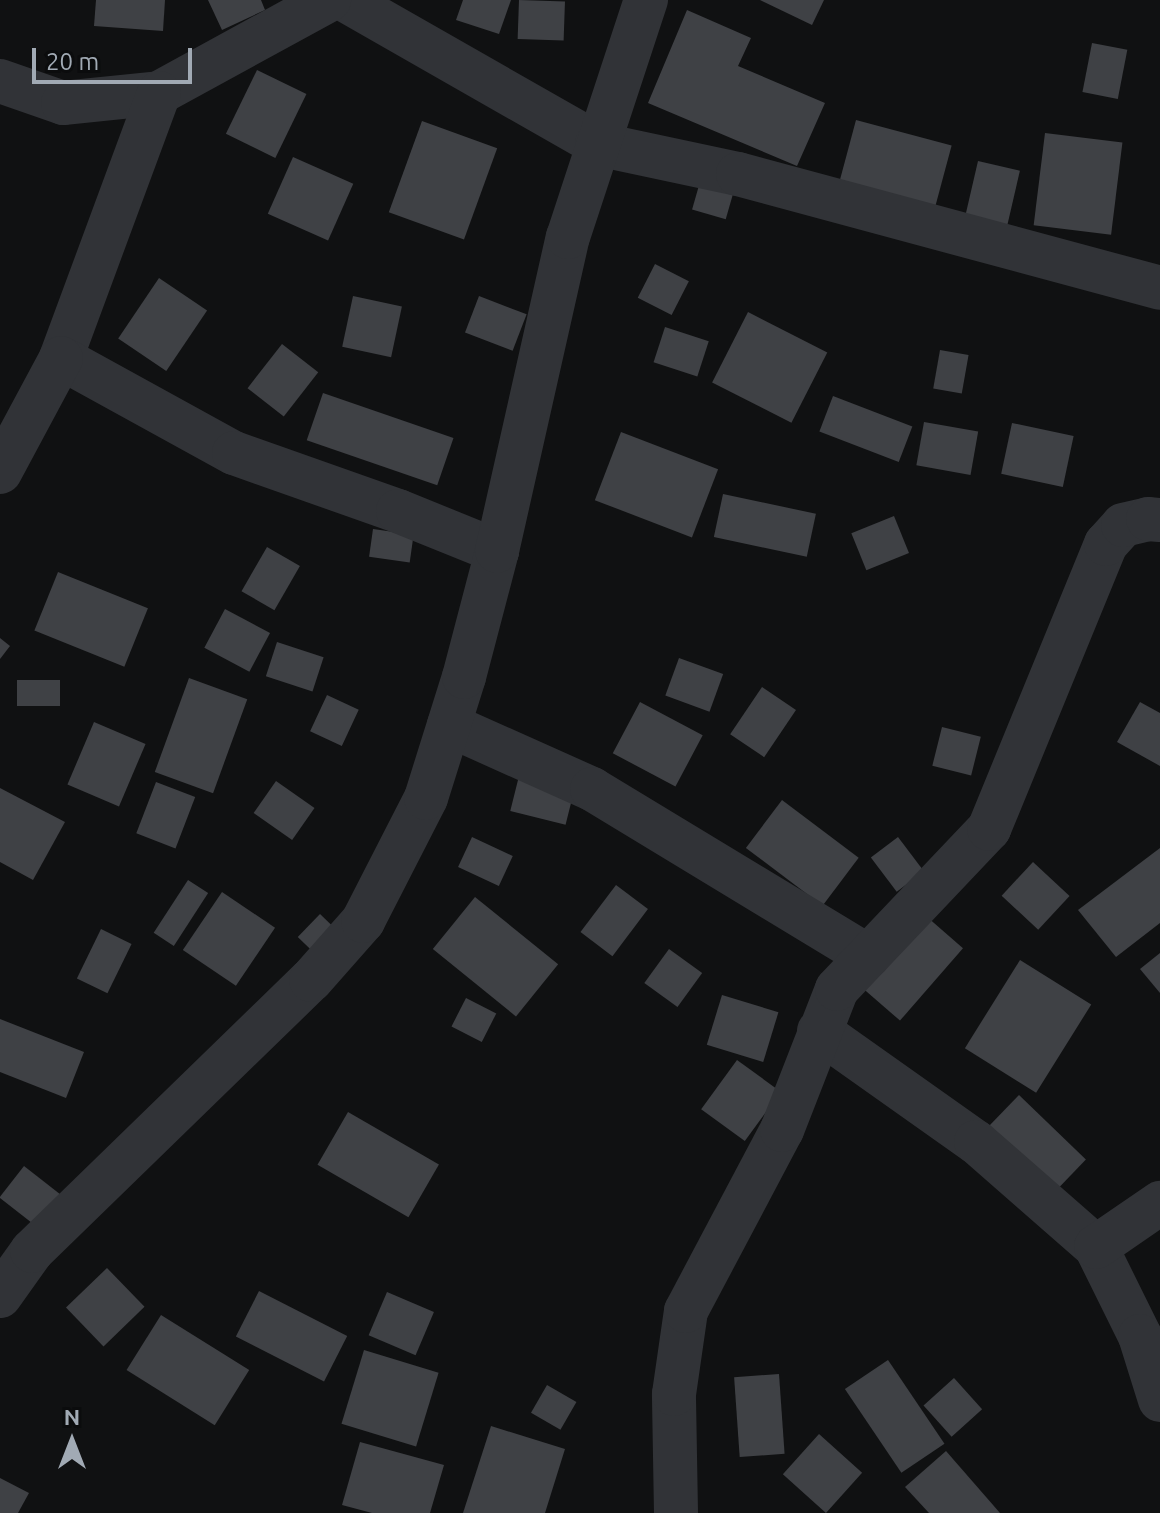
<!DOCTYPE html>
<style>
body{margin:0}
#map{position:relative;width:1160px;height:1513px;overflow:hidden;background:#101112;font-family:Ubuntu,sans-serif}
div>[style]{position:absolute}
.building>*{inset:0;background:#3f4145;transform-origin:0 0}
.street>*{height:44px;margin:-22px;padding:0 22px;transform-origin:22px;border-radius:22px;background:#313337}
span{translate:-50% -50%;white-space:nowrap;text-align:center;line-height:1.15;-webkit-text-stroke:6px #0b0c0d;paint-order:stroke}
.north{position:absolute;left:32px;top:1401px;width:80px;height:80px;-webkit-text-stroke:6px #0b0c0d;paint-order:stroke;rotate:0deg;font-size:22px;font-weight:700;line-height:32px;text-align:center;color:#a1aab4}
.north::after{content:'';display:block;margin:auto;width:28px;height:36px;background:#a1aab4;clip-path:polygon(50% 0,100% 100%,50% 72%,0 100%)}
.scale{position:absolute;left:32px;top:48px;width:160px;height:36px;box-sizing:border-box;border:4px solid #a1aab4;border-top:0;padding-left:10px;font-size:24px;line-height:28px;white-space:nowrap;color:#a1aab4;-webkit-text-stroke:6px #0b0c0d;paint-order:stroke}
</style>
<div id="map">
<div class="building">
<div style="clip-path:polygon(96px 0,165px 0,163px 31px,94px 26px)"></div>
<div style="clip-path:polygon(208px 0,261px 0,265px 10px,222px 30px)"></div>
<div style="clip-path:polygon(463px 0,511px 0,499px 34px,456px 20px)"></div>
<div style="left:519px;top:0;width:46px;height:39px;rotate:2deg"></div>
<div style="clip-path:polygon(760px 0,824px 0,812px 25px)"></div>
<div style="clip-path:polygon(687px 10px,751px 38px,738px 66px,825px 103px,797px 166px,648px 103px)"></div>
<div style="left:1092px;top:43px;width:36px;height:50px;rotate:11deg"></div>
<div style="left:257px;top:70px;width:55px;height:71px;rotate:26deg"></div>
<div style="left:856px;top:120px;width:99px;height:66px;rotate:15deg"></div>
<div style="left:422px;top:121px;width:80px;height:97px;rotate:20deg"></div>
<div style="left:1045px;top:133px;width:78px;height:93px;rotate:7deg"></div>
<div style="left:293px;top:157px;width:66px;height:62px;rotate:24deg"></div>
<div style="left:978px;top:161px;width:43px;height:56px;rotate:13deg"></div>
<div style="left:702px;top:175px;width:35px;height:36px;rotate:16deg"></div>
<div style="left:655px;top:264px;width:38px;height:38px;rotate:27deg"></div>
<div style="left:159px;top:278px;width:58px;height:73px;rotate:34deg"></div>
<div style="left:353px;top:296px;width:50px;height:52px;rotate:12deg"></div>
<div style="left:479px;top:296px;width:51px;height:39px;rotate:21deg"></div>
<div style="left:748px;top:312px;width:89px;height:79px;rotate:27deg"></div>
<div style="left:665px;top:327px;width:46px;height:37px;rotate:18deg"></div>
<div style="left:282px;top:344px;width:46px;height:56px;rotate:38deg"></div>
<div style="left:940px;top:350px;width:29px;height:39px;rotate:10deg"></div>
<div style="left:323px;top:393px;width:138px;height:50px;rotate:19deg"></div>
<div style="left:833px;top:396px;width:85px;height:38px;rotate:21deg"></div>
<div style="left:924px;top:422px;width:55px;height:44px;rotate:10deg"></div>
<div style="left:1012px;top:423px;width:63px;height:52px;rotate:12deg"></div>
<div style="left:621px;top:432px;width:104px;height:73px;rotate:21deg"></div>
<div style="left:723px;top:494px;width:95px;height:44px;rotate:12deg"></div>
<div style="left:894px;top:516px;width:40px;height:46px;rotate:68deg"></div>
<div style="left:373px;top:529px;width:41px;height:28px;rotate:8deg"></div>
<div style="left:267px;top:547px;width:38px;height:51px;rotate:30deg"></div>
<div style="left:58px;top:572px;width:97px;height:63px;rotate:22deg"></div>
<div style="left:225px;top:609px;width:51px;height:44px;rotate:28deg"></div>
<div style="clip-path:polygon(0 638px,10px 646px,0 659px)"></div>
<div style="left:277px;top:642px;width:49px;height:36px;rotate:18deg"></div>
<div style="left:679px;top:658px;width:47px;height:40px;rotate:20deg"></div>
<div style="left:189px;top:678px;width:62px;height:100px;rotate:20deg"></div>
<div style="left:17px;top:680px;width:43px;height:26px"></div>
<div style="left:762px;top:687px;width:41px;height:57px;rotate:34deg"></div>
<div style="left:327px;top:695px;width:35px;height:40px;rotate:25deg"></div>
<div style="left:640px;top:702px;width:71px;height:58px;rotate:28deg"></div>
<div style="clip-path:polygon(1140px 702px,1160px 713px,1160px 766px,1117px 742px)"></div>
<div style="left:94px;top:722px;width:56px;height:68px;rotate:23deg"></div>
<div style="left:942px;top:727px;width:40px;height:40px;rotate:14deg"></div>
<div style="left:519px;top:776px;width:57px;height:36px;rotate:14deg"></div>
<div style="left:276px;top:781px;width:47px;height:39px;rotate:35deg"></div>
<div style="left:156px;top:782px;width:42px;height:55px;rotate:21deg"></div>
<div style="clip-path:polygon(0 788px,65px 822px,33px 880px,0 862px)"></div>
<div style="left:782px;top:800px;width:96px;height:60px;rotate:37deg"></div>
<div style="left:472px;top:837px;width:45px;height:33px;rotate:25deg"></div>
<div style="left:898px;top:837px;width:43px;height:34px;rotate:53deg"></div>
<div style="clip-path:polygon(1160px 848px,1160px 923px,1116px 957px,1078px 910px)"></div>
<div style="left:1033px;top:862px;width:50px;height:46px;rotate:43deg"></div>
<div style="left:188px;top:880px;width:24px;height:63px;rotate:33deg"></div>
<div style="left:616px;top:885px;width:40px;height:59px;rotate:37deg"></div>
<div style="left:222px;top:892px;width:64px;height:70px;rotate:34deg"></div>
<div style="left:475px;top:897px;width:107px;height:67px;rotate:39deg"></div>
<div style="left:320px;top:914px;width:28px;height:32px;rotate:44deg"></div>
<div style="left:926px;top:916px;width:49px;height:96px;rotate:41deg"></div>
<div style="left:101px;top:929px;width:34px;height:55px;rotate:26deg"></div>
<div style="left:669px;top:949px;width:41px;height:42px;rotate:36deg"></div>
<div style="clip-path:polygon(1160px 953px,1160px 993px,1140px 969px)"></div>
<div style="left:1020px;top:960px;width:84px;height:104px;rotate:32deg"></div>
<div style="left:722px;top:995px;width:59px;height:52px;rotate:17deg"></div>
<div style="left:466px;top:998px;width:34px;height:32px;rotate:27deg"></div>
<div style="clip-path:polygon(0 1019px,84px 1052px,66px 1098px,0 1072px)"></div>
<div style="left:737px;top:1060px;width:54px;height:61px;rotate:36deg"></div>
<div style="left:1019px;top:1095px;width:93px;height:47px;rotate:44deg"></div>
<div style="left:348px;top:1112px;width:105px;height:61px;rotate:30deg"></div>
<div style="left:24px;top:1166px;width:54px;height:40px;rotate:38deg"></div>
<div style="left:107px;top:1268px;width:54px;height:57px;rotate:46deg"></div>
<div style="left:259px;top:1291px;width:99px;height:51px;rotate:27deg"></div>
<div style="left:387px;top:1292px;width:51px;height:47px;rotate:23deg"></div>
<div style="left:161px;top:1315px;width:104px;height:65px;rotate:32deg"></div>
<div style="left:364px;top:1350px;width:78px;height:77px;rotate:17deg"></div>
<div style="left:888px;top:1360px;width:101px;height:52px;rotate:56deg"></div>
<div style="left:779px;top:1374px;width:80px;height:45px;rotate:86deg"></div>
<div style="left:954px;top:1378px;width:42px;height:41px;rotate:48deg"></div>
<div style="left:547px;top:1385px;width:34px;height:32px;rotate:30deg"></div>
<div style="clip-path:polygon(491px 1426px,565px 1449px,545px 1513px,463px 1513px)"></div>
<div style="left:819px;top:1434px;width:58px;height:54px;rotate:42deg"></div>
<div style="clip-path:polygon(360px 1442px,444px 1465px,430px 1513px,372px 1513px,342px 1505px)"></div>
<div style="clip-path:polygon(946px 1451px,1000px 1513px,929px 1513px,905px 1487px)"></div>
<div style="clip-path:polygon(0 1478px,29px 1493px,18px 1513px,0 1513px)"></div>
</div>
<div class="street">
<div style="left:345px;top:0;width:290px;rotate:29.7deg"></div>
<div style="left:597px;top:144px;width:144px;rotate:12deg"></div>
<div style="left:738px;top:174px;width:437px;rotate:15.1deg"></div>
<div style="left:0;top:81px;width:67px;rotate:19.2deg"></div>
<div style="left:63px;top:103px;width:97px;rotate:-5.9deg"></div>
<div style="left:159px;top:93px;width:194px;rotate:-28.7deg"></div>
<div style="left:159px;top:93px;width:283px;rotate:110.3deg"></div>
<div style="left:61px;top:358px;width:197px;rotate:28.8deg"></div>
<div style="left:234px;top:453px;width:174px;rotate:19.5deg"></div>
<div style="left:398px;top:511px;width:107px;rotate:22deg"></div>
<div style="left:0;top:472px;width:129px;rotate:-61.8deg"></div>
<div style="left:449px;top:725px;width:157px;rotate:24.1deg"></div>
<div style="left:592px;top:789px;width:323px;rotate:31.2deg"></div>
<div style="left:819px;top:1031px;width:192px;rotate:35.3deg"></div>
<div style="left:976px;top:1142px;width:159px;rotate:41.2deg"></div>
<div style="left:1096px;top:1247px;width:99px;rotate:63.7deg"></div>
<div style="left:1140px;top:1336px;width:67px;rotate:72.6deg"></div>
<div style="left:1096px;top:1247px;width:78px;rotate:-34.5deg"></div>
<div style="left:0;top:1296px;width:55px;rotate:-54.6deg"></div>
<div style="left:32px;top:1251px;width:389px;rotate:-44.2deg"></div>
<div style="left:311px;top:980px;width:79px;rotate:-48.6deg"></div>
<div style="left:363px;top:921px;width:138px;rotate:-62.9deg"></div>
<div style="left:426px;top:798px;width:127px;rotate:-72.6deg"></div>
<div style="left:464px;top:677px;width:130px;rotate:-75.3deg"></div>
<div style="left:497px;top:551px;width:322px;rotate:-77.3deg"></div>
<div style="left:568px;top:237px;width:250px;rotate:-71.8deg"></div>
<div style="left:676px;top:1513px;width:119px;rotate:-91deg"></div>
<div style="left:674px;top:1394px;width:84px;rotate:-81.8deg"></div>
<div style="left:686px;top:1311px;width:205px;rotate:-62.1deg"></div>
<div style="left:782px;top:1130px;width:151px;rotate:-68.7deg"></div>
<div style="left:837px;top:989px;width:221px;rotate:-46.5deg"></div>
<div style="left:989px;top:829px;width:308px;rotate:-67.7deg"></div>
<div style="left:1106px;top:544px;width:25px;rotate:-48deg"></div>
<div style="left:1123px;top:525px;width:26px;rotate:-13deg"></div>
<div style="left:1148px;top:519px;width:12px;rotate:5deg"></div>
</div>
<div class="north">N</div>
<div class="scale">20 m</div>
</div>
